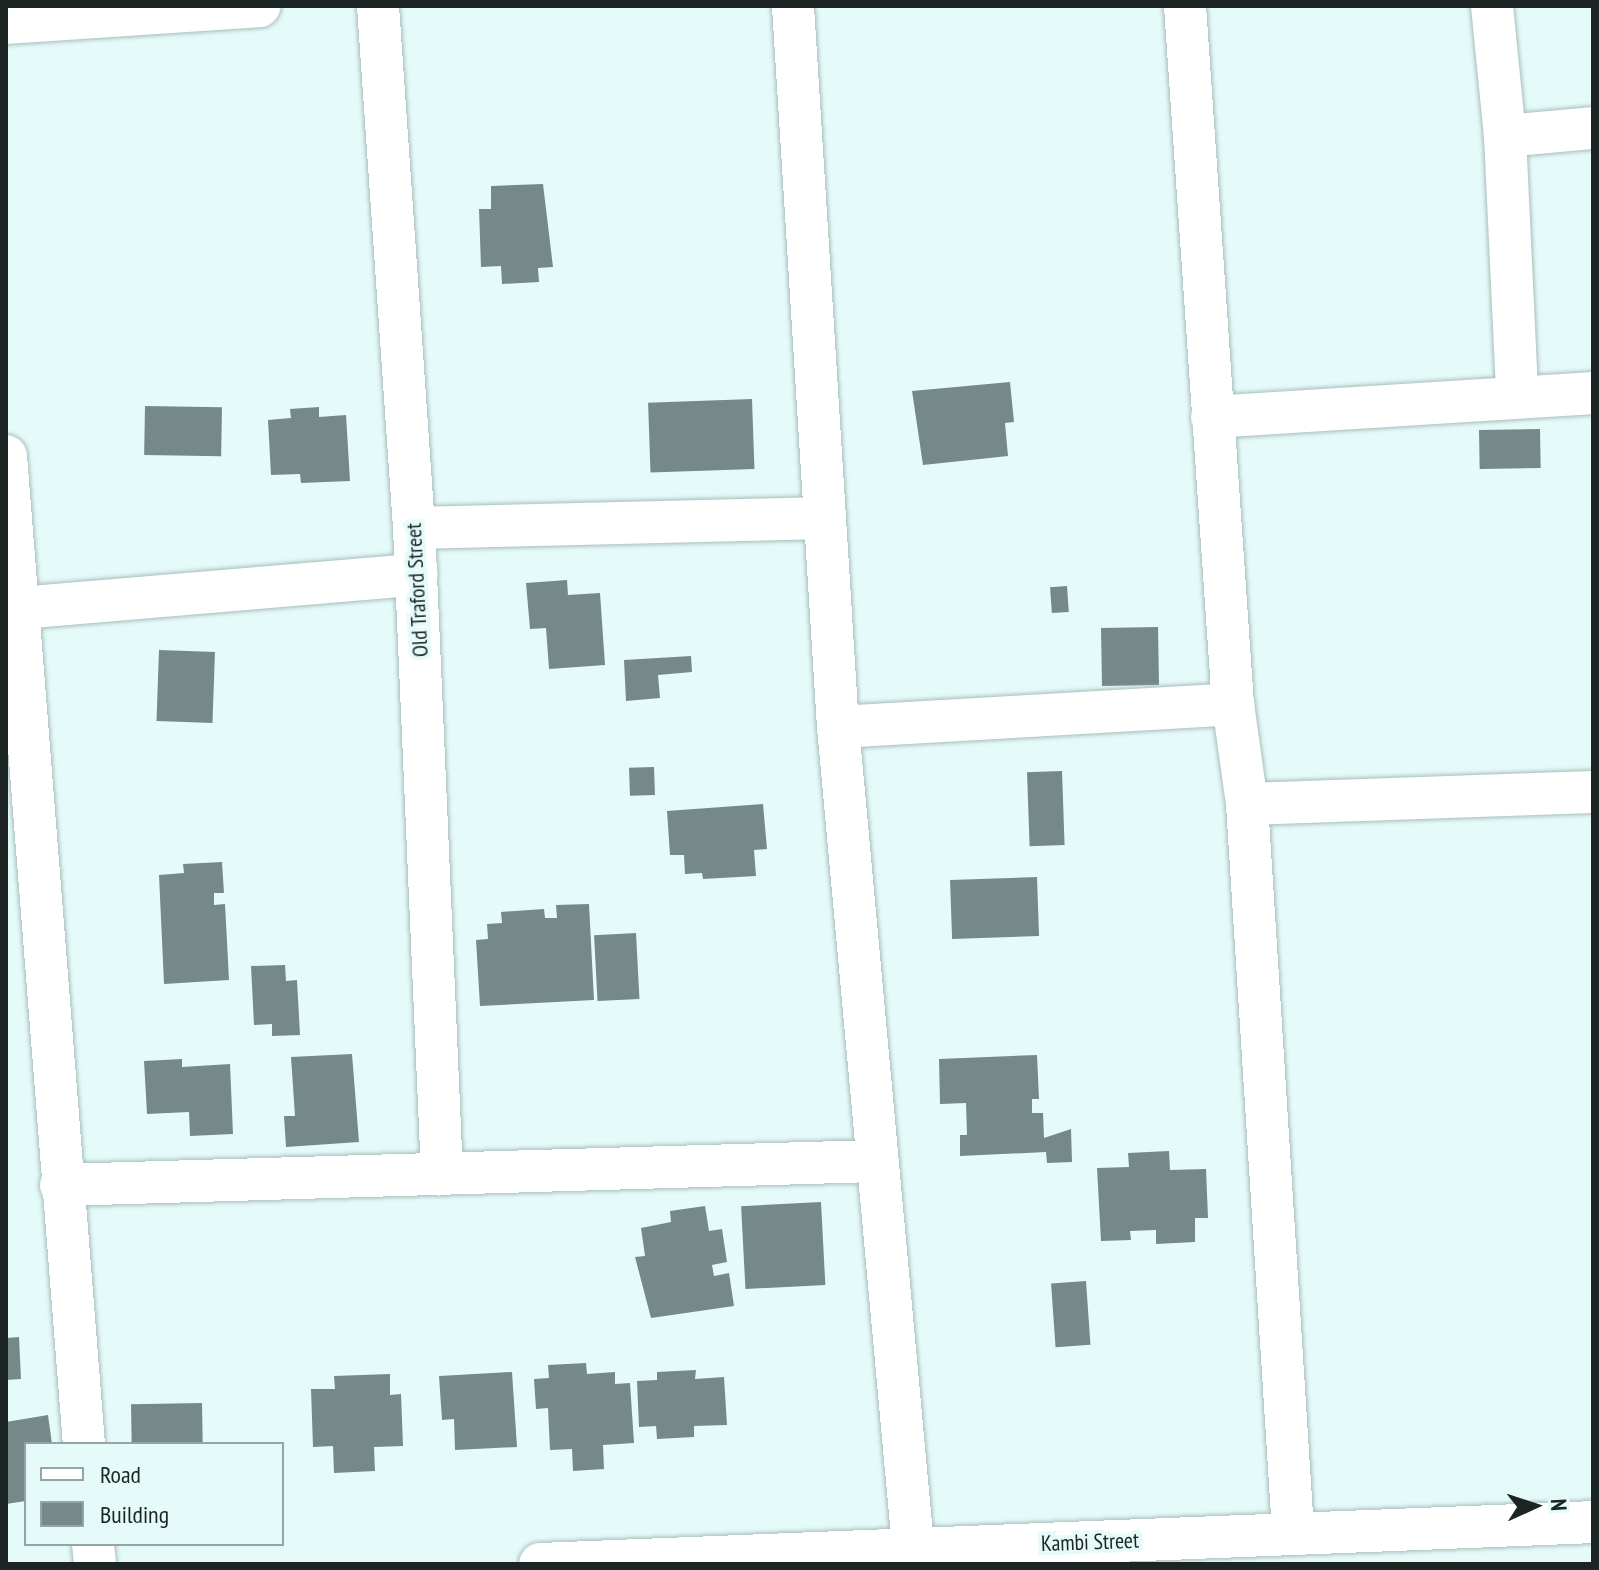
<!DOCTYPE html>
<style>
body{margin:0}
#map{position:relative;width:1599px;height:1570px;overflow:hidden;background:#e5fbfa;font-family:"PT Sans Narrow",sans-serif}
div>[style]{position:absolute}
.building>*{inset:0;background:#758988;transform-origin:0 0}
.roads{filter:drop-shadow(0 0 2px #a8bdbc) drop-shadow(0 0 2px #a8bdbc)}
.minor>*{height:42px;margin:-21px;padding:0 21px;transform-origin:21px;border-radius:21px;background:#fff}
span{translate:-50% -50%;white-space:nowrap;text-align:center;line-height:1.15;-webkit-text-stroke:8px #e5fbfa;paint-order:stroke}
.street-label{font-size:22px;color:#1c2424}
.frame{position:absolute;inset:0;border:8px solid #1c2424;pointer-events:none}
.legend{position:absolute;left:24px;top:1442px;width:260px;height:104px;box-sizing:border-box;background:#e5fbfa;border:2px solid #95a5a4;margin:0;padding:10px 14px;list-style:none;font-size:24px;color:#1c2424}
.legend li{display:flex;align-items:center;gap:16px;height:40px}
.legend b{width:40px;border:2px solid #95a5a4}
.north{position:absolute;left:1495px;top:1466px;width:80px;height:80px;-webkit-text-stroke:6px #e5fbfa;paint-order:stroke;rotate:87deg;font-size:22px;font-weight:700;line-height:32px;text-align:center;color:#1c2424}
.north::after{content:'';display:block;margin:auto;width:28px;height:36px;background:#1c2424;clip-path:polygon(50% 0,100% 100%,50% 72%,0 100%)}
</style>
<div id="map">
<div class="building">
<div style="clip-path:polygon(543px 184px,553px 267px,538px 268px,539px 282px,502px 284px,501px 266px,481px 267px,479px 209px,491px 209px,491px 186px)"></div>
<div style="clip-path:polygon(1010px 382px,1014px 422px,1005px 423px,1008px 456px,923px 465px,912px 391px)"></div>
<div style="left:752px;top:399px;width:70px;height:104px;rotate:88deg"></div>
<div style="left:145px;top:406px;width:77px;height:49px;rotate:1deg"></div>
<div style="clip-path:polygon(319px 407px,319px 417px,346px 415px,350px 481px,301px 483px,300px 474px,271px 475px,268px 420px,291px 418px,290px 409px)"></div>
<div style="left:1540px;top:429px;width:39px;height:61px;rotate:89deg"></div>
<div style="clip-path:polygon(567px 580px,568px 595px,600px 593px,605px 665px,549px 669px,546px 628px,530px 629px,526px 583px)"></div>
<div style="left:1067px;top:586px;width:26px;height:17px;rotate:86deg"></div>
<div style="left:1158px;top:627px;width:58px;height:57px;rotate:89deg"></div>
<div style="left:159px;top:650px;width:56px;height:71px;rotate:2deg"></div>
<div style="clip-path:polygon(691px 656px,692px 672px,658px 675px,660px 698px,626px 701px,624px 660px)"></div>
<div style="left:654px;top:767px;width:28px;height:25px;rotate:88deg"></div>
<div style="left:1062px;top:771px;width:74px;height:35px;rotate:88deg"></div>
<div style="clip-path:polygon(763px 804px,767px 849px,754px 850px,756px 876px,703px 879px,702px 873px,685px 874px,684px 855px,670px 855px,667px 811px)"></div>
<div style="clip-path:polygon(222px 862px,224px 893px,214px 893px,214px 905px,225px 904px,229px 980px,164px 984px,159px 875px,184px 873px,183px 864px)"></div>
<div style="left:1037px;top:877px;width:59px;height:87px;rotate:88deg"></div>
<div style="clip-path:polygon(589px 904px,594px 1000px,480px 1006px,476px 940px,488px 939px,487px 924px,502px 923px,501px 912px,544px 909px,545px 918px,557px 918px,556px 905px)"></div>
<div style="left:636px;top:933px;width:66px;height:42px;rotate:87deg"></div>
<div style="clip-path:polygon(285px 965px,286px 981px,297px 980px,300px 1035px,272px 1036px,272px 1024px,254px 1025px,251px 966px)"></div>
<div style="clip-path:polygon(352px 1054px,359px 1142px,286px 1147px,284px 1116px,295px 1116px,291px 1057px)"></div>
<div style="clip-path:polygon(1037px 1055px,1039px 1099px,1032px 1099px,1032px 1113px,1043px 1113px,1044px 1138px,1071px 1129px,1072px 1162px,1047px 1163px,1046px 1152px,960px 1156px,960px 1135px,967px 1135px,966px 1103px,940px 1104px,939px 1059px)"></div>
<div style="clip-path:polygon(182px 1059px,182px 1067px,230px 1064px,233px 1134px,190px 1136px,189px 1112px,147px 1114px,144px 1061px)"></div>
<div style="clip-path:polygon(1169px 1151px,1170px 1170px,1206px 1169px,1208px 1218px,1195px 1218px,1195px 1242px,1156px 1244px,1156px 1230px,1130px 1231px,1131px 1240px,1101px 1241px,1097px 1168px,1129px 1167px,1128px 1153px)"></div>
<div style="left:821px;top:1202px;width:83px;height:80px;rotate:87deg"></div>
<div style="clip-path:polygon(705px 1206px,709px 1231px,722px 1229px,727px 1262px,712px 1265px,714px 1276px,729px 1273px,734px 1306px,651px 1318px,635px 1257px,645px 1256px,641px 1228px,671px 1222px,670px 1211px)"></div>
<div style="left:1086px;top:1281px;width:64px;height:35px;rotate:86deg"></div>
<div style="clip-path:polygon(19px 1337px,21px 1379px,6px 1380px,6px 1338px)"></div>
<div style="clip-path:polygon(586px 1363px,587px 1374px,615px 1372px,615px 1384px,630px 1383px,634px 1443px,603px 1445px,604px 1469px,573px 1471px,572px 1449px,550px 1450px,548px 1408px,536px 1409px,534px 1379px,549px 1378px,548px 1365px)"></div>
<div style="clip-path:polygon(696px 1370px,695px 1379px,724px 1377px,727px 1425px,694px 1426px,694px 1437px,657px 1439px,656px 1426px,639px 1427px,637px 1381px,657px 1380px,657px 1372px)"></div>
<div style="clip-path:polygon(512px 1372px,517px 1447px,455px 1450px,454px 1419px,442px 1420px,439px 1376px)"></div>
<div style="clip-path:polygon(390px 1374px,390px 1395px,401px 1394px,403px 1446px,374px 1447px,375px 1471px,334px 1473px,333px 1446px,313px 1447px,311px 1389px,335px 1389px,334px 1376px)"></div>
<div style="left:202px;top:1403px;width:41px;height:71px;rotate:89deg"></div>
<div style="clip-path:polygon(48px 1415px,52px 1444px,26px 1444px,26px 1501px,6px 1504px,6px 1422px)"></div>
</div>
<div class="roads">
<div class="minor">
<div style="left:378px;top:6px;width:523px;rotate:86.05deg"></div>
<div style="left:414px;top:528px;width:647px;rotate:87.52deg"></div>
<div style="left:793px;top:6px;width:722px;rotate:86.43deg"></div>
<div style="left:838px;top:727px;width:823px;rotate:84.77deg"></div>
<div style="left:1185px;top:6px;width:700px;rotate:86.07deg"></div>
<div style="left:1233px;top:704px;width:101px;rotate:82deg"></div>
<div style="left:1247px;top:804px;width:729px;rotate:86.38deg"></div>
<div style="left:1492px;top:6px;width:131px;rotate:84.3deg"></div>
<div style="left:1505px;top:136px;width:259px;rotate:87.3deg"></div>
<div style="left:6px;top:23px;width:254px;rotate:-3.8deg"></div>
<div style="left:1505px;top:136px;width:88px;rotate:-5.2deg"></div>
<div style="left:1212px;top:417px;width:382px;rotate:-3.6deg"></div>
<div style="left:6px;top:456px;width:991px;rotate:85.49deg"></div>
<div style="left:414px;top:528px;width:411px;rotate:-1.4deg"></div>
<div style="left:20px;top:608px;width:398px;rotate:-4.8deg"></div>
<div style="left:838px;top:727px;width:396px;rotate:-3.3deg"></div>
<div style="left:1247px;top:804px;width:346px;rotate:-2deg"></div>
<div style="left:61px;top:1185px;width:814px;rotate:-1.69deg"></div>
<div style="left:93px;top:1544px;width:20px;rotate:84deg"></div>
<div style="left:540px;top:1564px;width:1054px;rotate:-2.28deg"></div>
</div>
</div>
<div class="street-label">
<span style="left:417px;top:590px;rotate:-93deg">Old Traford Street</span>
<span style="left:1090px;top:1542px;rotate:-2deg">Kambi Street</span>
</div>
<div class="frame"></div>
<ul class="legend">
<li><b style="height:10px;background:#fff"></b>Road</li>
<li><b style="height:22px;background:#758988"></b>Building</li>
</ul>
<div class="north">N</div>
</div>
